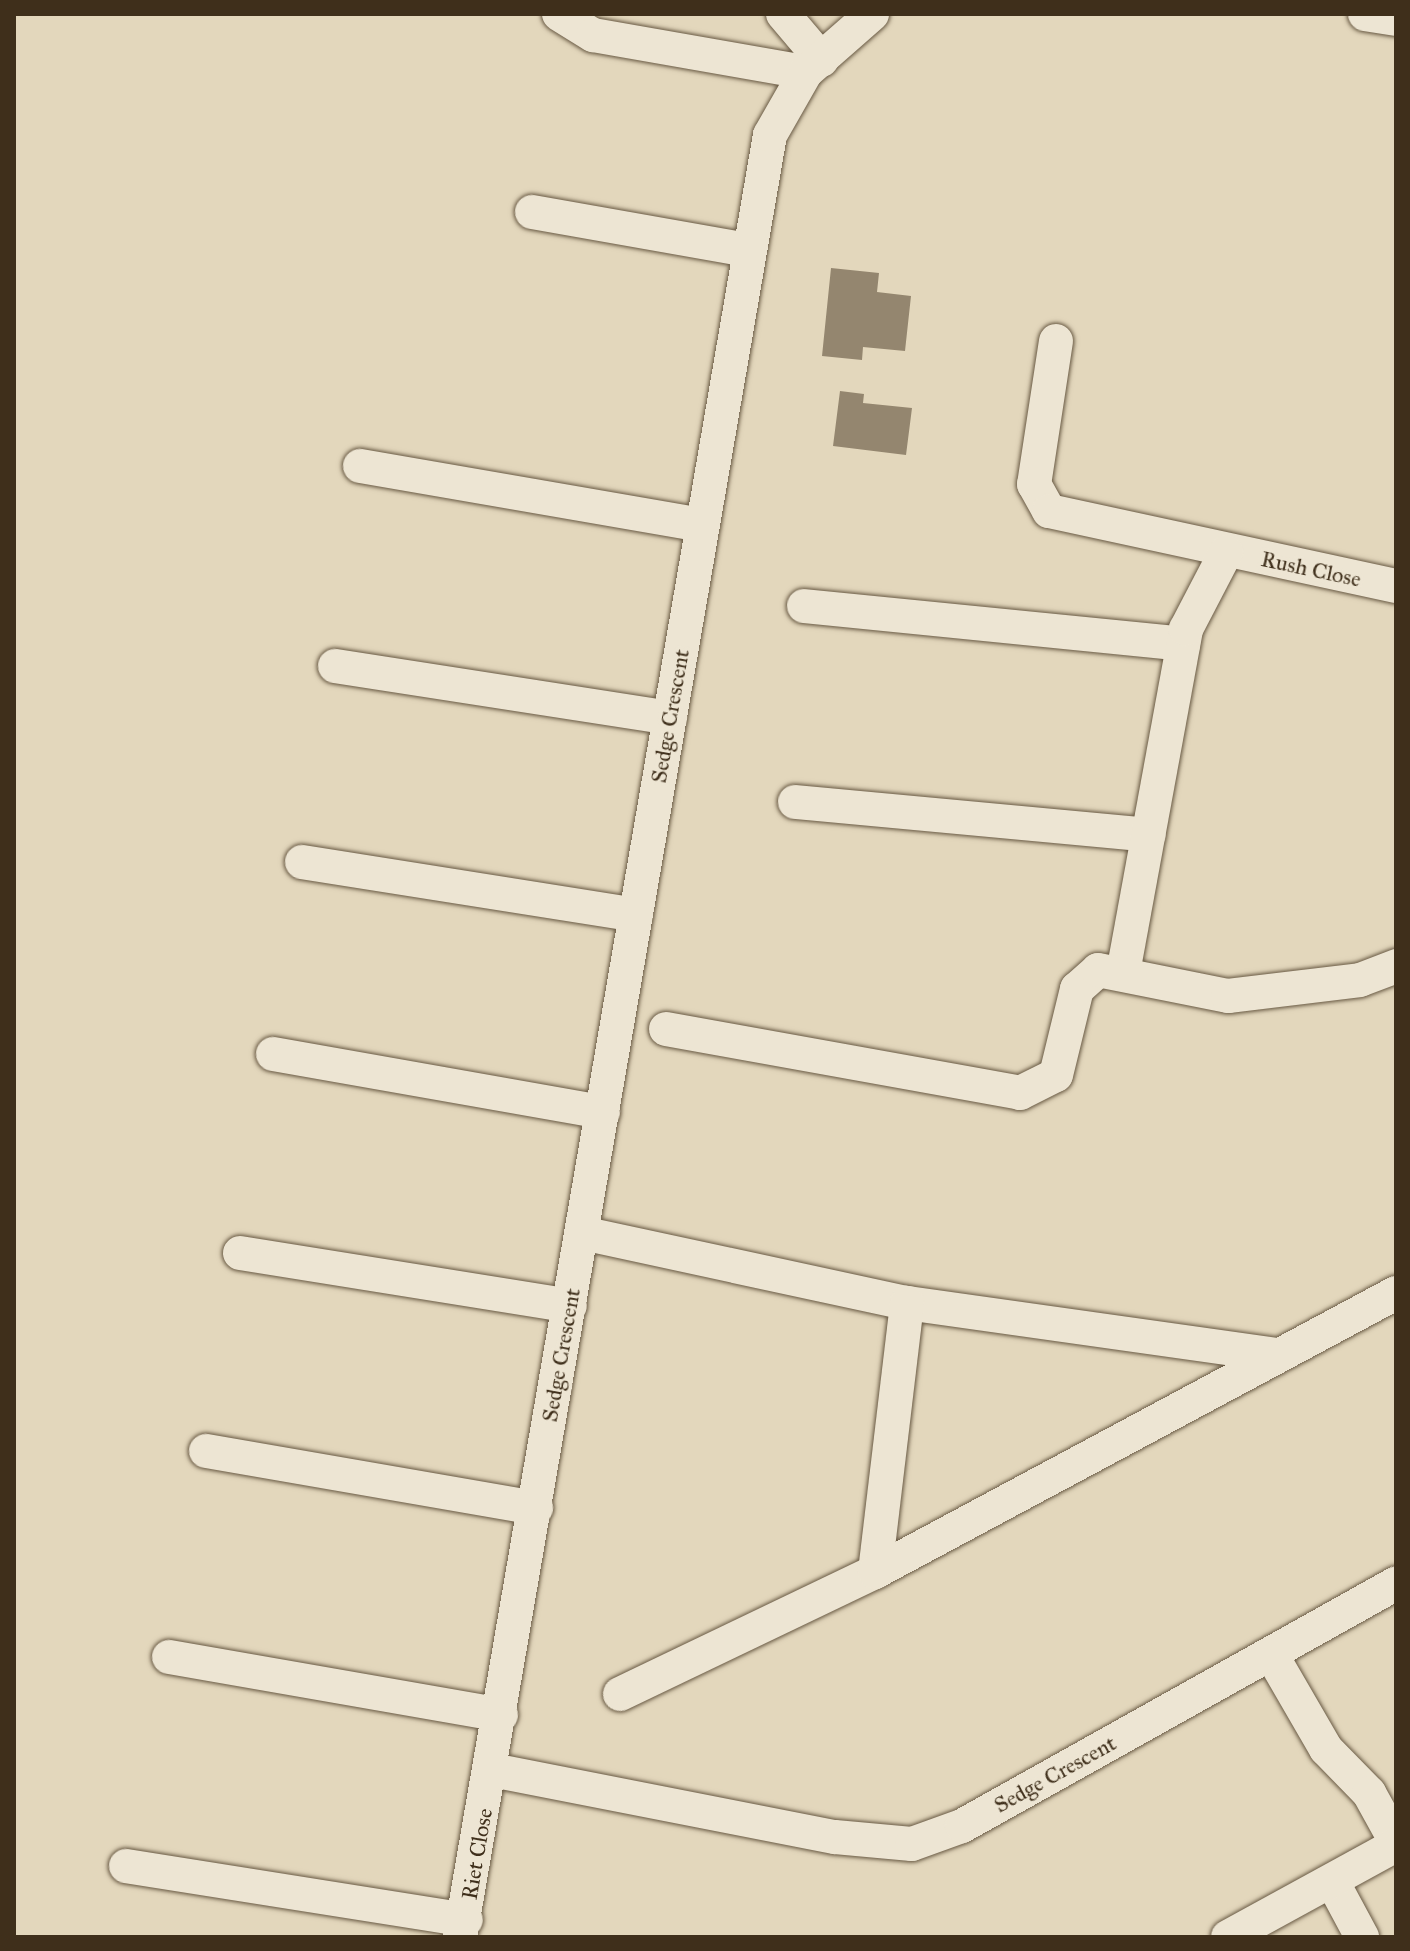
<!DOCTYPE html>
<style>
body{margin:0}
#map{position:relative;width:1410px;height:1951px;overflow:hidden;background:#e3d7bc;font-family:"IM FELL Great Primer",serif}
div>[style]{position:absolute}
.building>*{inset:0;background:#94866f}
.roads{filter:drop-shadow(0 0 2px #685943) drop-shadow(0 0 2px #685943)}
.minor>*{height:34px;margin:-17px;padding:0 17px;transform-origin:17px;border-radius:17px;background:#ede5d3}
span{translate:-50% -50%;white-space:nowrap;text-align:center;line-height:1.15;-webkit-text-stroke:7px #ede5d3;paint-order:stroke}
.street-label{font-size:22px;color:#3f2f1b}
.frame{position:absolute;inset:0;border:16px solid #3f2f1b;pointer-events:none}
</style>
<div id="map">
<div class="building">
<div style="clip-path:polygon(831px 268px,879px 273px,877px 292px,911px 296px,905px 351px,863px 347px,862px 360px,822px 356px)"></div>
<div style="clip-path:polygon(840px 391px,864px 394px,863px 403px,912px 408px,906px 455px,833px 446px)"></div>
</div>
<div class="roads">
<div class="minor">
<div style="left:559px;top:14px;width:40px;rotate:32deg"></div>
<div style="left:593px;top:35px;width:216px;rotate:9.9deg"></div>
<div style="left:783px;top:14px;width:60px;rotate:49.7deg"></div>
<div style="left:1365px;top:14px;width:31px;rotate:9deg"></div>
<div style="left:532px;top:212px;width:219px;rotate:10deg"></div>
<div style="left:1056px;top:341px;width:145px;rotate:98.7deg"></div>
<div style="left:1034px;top:484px;width:31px;rotate:61deg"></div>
<div style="left:1049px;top:511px;width:355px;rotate:12.2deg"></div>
<div style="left:360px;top:466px;width:346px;rotate:9.8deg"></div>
<div style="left:804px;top:606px;width:381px;rotate:5.7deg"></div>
<div style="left:335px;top:666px;width:339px;rotate:8.8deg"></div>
<div style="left:795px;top:802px;width:355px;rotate:5.3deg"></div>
<div style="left:302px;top:862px;width:338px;rotate:9deg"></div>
<div style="left:1123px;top:973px;width:350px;rotate:-79.6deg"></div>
<div style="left:1186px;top:629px;width:87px;rotate:-62.5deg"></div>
<div style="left:666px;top:1029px;width:360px;rotate:10.2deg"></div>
<div style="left:1020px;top:1093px;width:40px;rotate:-26.6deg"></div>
<div style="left:1056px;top:1075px;width:89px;rotate:-76.3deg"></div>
<div style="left:1077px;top:989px;width:28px;rotate:-42deg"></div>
<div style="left:1098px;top:970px;width:133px;rotate:11.3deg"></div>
<div style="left:1228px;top:996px;width:133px;rotate:-6.9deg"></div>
<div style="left:1360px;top:980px;width:39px;rotate:-21deg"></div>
<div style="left:273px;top:1054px;width:335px;rotate:10deg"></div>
<div style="left:582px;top:1233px;width:332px;rotate:12.2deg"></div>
<div style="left:907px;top:1303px;width:375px;rotate:8deg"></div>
<div style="left:240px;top:1253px;width:334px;rotate:9.1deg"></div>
<div style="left:206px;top:1451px;width:335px;rotate:9.8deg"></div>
<div style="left:875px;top:1572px;width:271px;rotate:-83.2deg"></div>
<div style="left:1271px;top:1654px;width:110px;rotate:59.9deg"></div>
<div style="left:1326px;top:1749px;width:62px;rotate:45.7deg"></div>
<div style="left:1369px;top:1793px;width:56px;rotate:61.1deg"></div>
<div style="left:169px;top:1657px;width:337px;rotate:9.9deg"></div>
<div style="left:620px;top:1694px;width:283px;rotate:-25.6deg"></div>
<div style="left:875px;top:1572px;width:591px;rotate:-28.17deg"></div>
<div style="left:492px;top:1770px;width:349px;rotate:11.1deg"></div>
<div style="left:835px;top:1837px;width:77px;rotate:5.2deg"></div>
<div style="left:912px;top:1844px;width:53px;rotate:-19.8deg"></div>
<div style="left:962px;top:1826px;width:497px;rotate:-29.2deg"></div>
<div style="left:126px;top:1866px;width:344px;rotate:9deg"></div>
<div style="left:1332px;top:1881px;width:64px;rotate:61.8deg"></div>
<div style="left:460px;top:1937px;width:1828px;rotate:-80.24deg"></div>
<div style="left:770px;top:135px;width:73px;rotate:-60.3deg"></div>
<div style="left:806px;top:72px;width:88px;rotate:-41.3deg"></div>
<div style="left:1228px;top:1937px;width:192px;rotate:-28.7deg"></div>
</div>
</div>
<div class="street-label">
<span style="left:1311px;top:569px;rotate:12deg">Rush Close</span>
<span style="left:670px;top:716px;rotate:-80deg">Sedge Crescent</span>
<span style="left:561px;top:1355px;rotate:-80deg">Sedge Crescent</span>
<span style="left:1055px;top:1774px;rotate:-29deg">Sedge Crescent</span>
<span style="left:477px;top:1854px;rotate:-80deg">Riet Close</span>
</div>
<div class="frame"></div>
</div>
